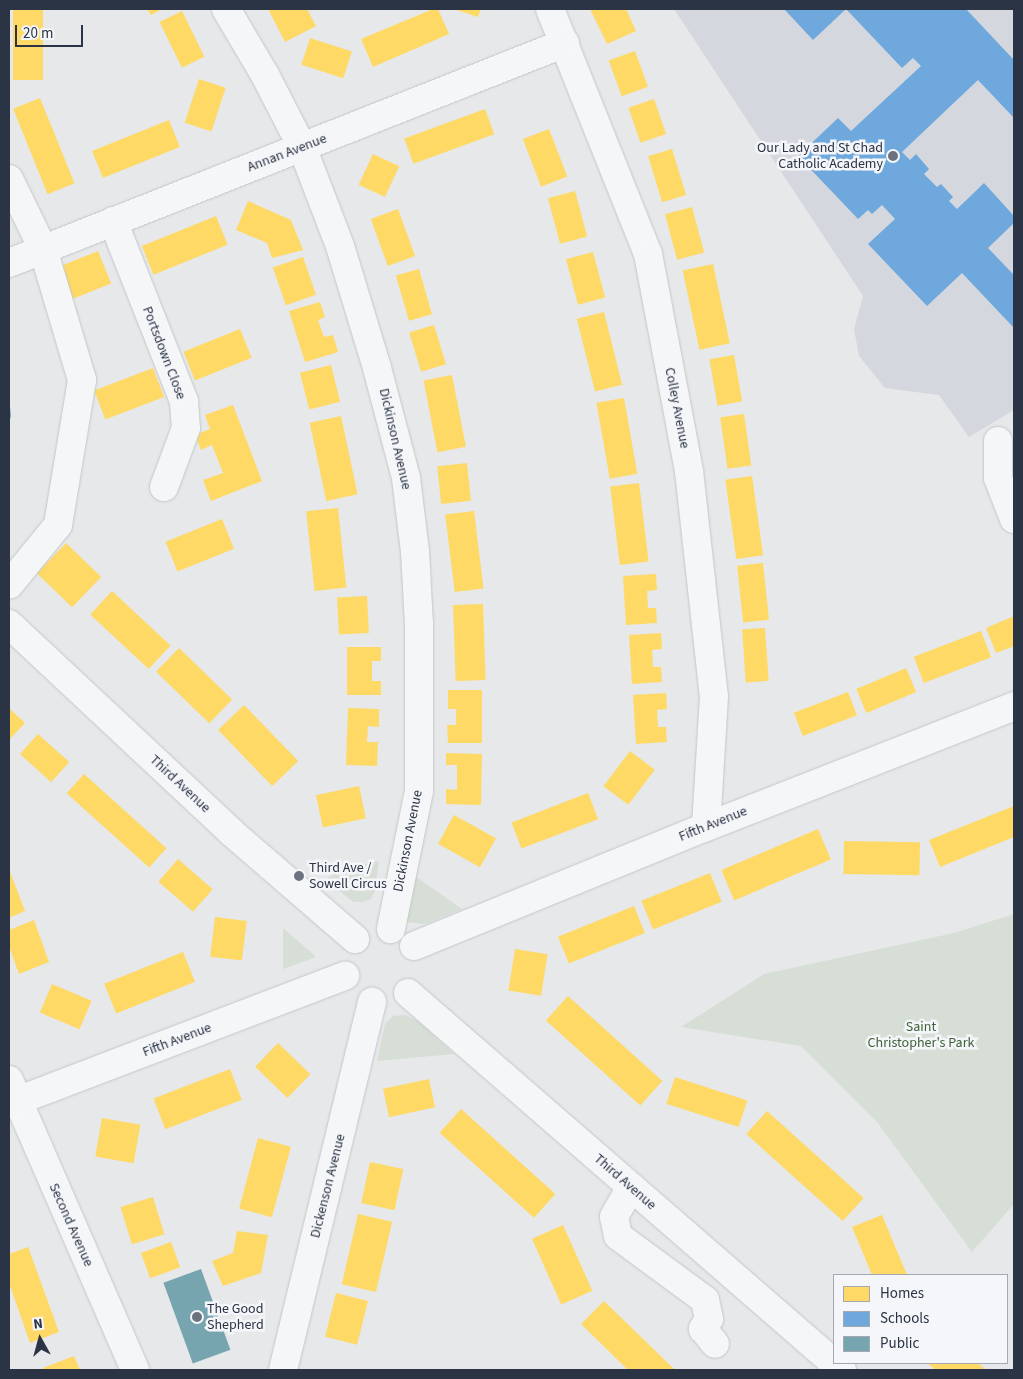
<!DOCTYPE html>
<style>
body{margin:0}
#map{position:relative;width:1023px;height:1379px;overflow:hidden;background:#e6e8ea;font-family:"Source Sans 3",sans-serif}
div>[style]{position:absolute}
.built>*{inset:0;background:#d4d7dd}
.green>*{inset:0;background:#d6ded6}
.homes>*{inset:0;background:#ffd966;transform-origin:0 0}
.schools>*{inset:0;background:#6fa8dc}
.public>*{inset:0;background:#76a5af;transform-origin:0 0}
.roads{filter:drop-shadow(0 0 1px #c4c6c8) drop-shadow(0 0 1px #c4c6c8)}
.minor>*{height:28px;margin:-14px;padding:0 14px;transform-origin:14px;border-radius:14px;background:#f5f6f7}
.dots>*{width:14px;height:14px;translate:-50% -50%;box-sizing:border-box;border:2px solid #f4f6f9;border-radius:50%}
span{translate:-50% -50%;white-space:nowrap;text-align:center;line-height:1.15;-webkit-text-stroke:5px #f4f6f9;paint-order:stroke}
.poi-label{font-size:14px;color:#2b3445}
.right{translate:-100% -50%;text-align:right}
.left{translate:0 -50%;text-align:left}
.street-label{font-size:14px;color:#2b3445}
.park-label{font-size:14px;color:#3f6138}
.frame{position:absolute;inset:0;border:10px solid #2b3445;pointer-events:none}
.legend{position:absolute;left:833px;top:1274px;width:175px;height:90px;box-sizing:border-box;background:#f4f6f9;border:1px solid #a4a8b1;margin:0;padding:6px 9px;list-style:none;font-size:15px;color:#2b3445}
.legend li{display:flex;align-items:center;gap:10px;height:25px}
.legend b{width:25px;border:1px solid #a4a8b1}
.north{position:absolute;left:15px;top:1314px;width:50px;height:50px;-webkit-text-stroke:4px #f4f6f9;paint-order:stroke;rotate:353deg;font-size:14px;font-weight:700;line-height:20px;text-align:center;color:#2b3445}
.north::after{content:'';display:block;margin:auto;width:18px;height:22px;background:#2b3445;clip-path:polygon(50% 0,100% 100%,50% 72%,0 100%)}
.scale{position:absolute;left:15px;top:25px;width:68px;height:22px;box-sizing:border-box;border:2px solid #2b3445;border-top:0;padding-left:6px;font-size:15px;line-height:18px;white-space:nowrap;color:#2b3445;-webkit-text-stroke:4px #f4f6f9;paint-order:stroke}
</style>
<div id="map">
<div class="built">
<div style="clip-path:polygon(674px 9px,1014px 9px,1014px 410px,969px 437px,939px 395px,885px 388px,859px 356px,854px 329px,863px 296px)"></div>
</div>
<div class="green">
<div style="clip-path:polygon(379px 861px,375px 890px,371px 899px,363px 902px,353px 902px,326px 879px,343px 869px)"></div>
<div style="clip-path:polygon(412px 874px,462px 909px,425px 924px,406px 922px)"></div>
<div style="clip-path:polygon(1014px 914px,1014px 1204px,972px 1252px,877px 1122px,801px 1046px,681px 1027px,764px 974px,954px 933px)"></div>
<div style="clip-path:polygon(283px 928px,316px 957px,283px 969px)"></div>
<div style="clip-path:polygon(405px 1015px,418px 1021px,454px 1054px,377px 1061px,385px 1024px,393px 1016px)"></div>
</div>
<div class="homes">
<div style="left:13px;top:9px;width:30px;height:71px"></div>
<div style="clip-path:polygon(147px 9px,162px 9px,151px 15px)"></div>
<div style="clip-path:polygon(268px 9px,307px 9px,316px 26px,285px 42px)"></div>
<div style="clip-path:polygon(433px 9px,438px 9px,449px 34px,373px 67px,361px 39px)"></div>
<div style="clip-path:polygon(454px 9px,481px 9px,478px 17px)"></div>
<div style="clip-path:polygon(590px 9px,626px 9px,636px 31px,607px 44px)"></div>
<div style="left:182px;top:11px;width:51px;height:25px;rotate:64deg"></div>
<div style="left:310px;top:38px;width:44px;height:28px;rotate:18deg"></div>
<div style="left:635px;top:51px;width:38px;height:28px;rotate:70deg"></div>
<div style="left:199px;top:79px;width:28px;height:46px;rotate:18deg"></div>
<div style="left:40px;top:98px;width:92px;height:29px;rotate:68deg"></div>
<div style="left:654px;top:99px;width:37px;height:27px;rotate:71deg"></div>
<div style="left:485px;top:109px;width:27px;height:86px;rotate:70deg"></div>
<div style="left:169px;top:120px;width:29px;height:83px;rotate:68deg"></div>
<div style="left:549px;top:129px;width:51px;height:28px;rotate:69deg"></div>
<div style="left:672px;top:149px;width:48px;height:25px;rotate:73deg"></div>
<div style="left:373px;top:154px;width:29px;height:34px;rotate:25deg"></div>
<div style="left:575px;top:191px;width:47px;height:28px;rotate:75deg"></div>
<div style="clip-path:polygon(248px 201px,291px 220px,303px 250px,272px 258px,267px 243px,236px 230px)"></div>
<div style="left:692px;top:207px;width:47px;height:28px;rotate:75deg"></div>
<div style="left:398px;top:209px;width:50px;height:29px;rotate:70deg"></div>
<div style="left:216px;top:216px;width:31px;height:80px;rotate:68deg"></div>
<div style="left:98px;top:251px;width:35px;height:41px;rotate:68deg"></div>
<div style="left:593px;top:252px;width:47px;height:28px;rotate:75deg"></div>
<div style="left:303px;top:257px;width:40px;height:32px;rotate:71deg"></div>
<div style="left:713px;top:264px;width:81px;height:31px;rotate:78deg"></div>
<div style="left:419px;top:269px;width:47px;height:24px;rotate:74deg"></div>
<div style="clip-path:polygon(320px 302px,325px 317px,318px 320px,324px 337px,333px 335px,338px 352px,305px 362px,289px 311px)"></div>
<div style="left:604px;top:312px;width:75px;height:28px;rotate:76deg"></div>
<div style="left:434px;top:325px;width:41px;height:26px;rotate:73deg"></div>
<div style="left:240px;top:329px;width:31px;height:61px;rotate:68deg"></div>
<div style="left:734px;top:355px;width:47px;height:25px;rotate:80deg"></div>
<div style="left:331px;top:365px;width:38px;height:32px;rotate:76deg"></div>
<div style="left:153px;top:368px;width:31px;height:63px;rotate:69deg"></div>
<div style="left:452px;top:375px;width:73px;height:29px;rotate:79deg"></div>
<div style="left:624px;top:398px;width:77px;height:28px;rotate:80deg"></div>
<div style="clip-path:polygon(233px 405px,262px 481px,211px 501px,203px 480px,223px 473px,212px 445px,201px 450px,195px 435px,210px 429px,205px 415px)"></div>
<div style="left:744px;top:414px;width:52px;height:24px;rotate:82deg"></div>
<div style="left:341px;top:416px;width:80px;height:32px;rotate:78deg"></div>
<div style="left:467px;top:463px;width:38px;height:30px;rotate:84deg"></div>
<div style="left:752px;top:476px;width:80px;height:27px;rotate:82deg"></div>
<div style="left:639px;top:483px;width:79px;height:29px;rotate:83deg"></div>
<div style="left:338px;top:508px;width:80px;height:32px;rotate:84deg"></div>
<div style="left:474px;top:511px;width:78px;height:29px;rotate:83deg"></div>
<div style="left:222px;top:519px;width:32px;height:61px;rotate:68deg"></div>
<div style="left:66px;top:543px;width:49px;height:42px;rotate:44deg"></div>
<div style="left:763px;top:563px;width:57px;height:26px;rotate:84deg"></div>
<div style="clip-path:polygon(656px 574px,657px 590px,647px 591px,648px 608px,656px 608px,657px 623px,626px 625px,623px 576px)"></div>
<div style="left:112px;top:591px;width:80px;height:32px;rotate:43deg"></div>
<div style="left:367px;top:596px;width:37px;height:30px;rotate:87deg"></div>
<div style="left:483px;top:604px;width:76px;height:30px;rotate:88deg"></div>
<div style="clip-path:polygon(1014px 616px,1014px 646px,996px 653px,986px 628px)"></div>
<div style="left:765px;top:628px;width:53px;height:23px;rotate:86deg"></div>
<div style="left:981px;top:631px;width:28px;height:72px;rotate:69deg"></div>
<div style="clip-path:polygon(661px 633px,662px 649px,652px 650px,653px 667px,661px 667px,662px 682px,632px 684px,629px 635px)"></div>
<div style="clip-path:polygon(347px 647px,381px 647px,381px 661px,372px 661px,372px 681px,381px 681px,381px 695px,347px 695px)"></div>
<div style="left:179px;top:648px;width:74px;height:33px;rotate:44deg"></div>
<div style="left:906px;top:668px;width:26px;height:54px;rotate:67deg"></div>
<div style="clip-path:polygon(448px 690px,482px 690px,482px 743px,448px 743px,447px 725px,456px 725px,456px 709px,448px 709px)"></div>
<div style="left:848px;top:692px;width:25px;height:58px;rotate:69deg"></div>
<div style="clip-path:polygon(666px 693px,667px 709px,657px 710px,658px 727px,666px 727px,667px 742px,636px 744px,633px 695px)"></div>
<div style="left:244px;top:705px;width:78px;height:36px;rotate:46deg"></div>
<div style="clip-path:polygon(9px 708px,25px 723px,9px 740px)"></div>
<div style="clip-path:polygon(348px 708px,379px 709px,379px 727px,368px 726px,367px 742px,378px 742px,377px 766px,346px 765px)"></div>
<div style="left:38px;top:734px;width:42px;height:27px;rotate:42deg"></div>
<div style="left:630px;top:751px;width:31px;height:44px;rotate:37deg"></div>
<div style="clip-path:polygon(446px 753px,482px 754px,481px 805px,446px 804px,446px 789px,457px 790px,457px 765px,446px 765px)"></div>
<div style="left:84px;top:774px;width:111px;height:26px;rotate:42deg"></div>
<div style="left:359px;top:786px;width:33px;height:44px;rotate:78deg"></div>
<div style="left:588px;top:793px;width:28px;height:82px;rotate:69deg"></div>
<div style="clip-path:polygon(1014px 806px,1014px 837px,940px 867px,929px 840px)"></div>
<div style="left:454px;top:815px;width:48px;height:33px;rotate:29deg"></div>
<div style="left:818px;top:829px;width:33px;height:105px;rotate:67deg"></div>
<div style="left:844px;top:841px;width:76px;height:33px;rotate:1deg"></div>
<div style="left:178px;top:859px;width:46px;height:30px;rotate:41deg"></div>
<div style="clip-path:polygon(9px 869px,25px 911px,9px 918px)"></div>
<div style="left:710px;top:873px;width:31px;height:74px;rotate:68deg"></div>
<div style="left:634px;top:906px;width:29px;height:82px;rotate:68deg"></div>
<div style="left:215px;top:917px;width:32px;height:40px;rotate:7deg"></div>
<div style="clip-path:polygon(34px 920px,49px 962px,19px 974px,9px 946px,9px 930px)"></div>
<div style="left:515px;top:949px;width:33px;height:42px;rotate:9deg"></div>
<div style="left:183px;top:952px;width:32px;height:85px;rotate:68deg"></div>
<div style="left:52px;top:984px;width:43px;height:31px;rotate:23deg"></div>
<div style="left:568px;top:996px;width:127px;height:33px;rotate:42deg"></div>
<div style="left:278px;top:1043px;width:45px;height:33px;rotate:44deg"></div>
<div style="left:230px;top:1069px;width:33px;height:82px;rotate:69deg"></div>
<div style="left:675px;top:1077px;width:76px;height:28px;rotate:18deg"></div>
<div style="left:429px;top:1079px;width:29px;height:47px;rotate:78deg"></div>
<div style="left:461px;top:1109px;width:127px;height:32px;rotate:42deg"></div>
<div style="left:767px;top:1111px;width:130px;height:31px;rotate:42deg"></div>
<div style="left:102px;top:1118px;width:39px;height:39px;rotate:10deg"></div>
<div style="left:258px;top:1138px;width:34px;height:73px;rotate:15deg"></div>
<div style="left:370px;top:1162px;width:34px;height:42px;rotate:12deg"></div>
<div style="left:153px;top:1197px;width:39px;height:34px;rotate:73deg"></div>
<div style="left:358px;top:1214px;width:35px;height:72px;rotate:13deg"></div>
<div style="clip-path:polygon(882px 1215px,907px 1275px,872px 1275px,852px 1227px)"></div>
<div style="left:563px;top:1225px;width:72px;height:34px;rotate:66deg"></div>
<div style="clip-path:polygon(237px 1231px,268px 1235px,261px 1273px,223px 1286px,212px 1261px,233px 1253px)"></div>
<div style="left:171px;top:1242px;width:27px;height:32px;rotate:70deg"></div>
<div style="clip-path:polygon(28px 1247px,59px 1332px,30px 1343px,9px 1283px,9px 1254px)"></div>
<div style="left:336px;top:1293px;width:33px;height:45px;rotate:14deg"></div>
<div style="clip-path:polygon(604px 1301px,675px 1370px,628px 1370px,581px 1324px)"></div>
<div style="clip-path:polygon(74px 1356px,80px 1370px,44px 1370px,43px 1368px)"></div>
<div style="clip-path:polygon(927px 1363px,978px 1363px,986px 1370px,936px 1370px)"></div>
</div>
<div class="schools">
<div style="clip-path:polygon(784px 9px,846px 9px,813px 40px)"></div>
<div style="clip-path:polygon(846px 9px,966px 9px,1014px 60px,1014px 118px,978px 80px,902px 152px,910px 160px,916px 154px,929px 169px,924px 174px,937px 187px,941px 184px,953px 197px,949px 201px,957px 209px,984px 183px,1014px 216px,1014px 223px,988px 248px,1014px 275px,1014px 328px,962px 273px,927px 306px,868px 244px,895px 219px,882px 205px,872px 214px,868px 210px,858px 219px,798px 156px,838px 118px,851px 131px,921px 66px,913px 58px,902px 68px)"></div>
</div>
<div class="public">
<div style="clip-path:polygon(9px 397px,11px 416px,9px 423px)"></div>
<div style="left:201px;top:1269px;width:86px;height:40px;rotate:70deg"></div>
</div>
<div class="roads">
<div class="minor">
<div style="left:226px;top:9px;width:77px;rotate:59.4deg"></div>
<div style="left:265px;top:75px;width:81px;rotate:62.8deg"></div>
<div style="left:302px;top:147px;width:106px;rotate:69deg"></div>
<div style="left:340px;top:246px;width:127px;rotate:73.1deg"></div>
<div style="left:377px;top:368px;width:114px;rotate:75.2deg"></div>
<div style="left:406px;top:478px;width:74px;rotate:83deg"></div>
<div style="left:415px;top:551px;width:73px;rotate:86.9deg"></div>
<div style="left:419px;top:624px;width:167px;rotate:90deg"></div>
<div style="left:419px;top:791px;width:141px;rotate:101.5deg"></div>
<div style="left:550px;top:9px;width:264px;rotate:68.2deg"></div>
<div style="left:648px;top:254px;width:221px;rotate:79.3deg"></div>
<div style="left:689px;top:471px;width:226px;rotate:83.7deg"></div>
<div style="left:714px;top:696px;width:131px;rotate:93.5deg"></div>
<div style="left:9px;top:179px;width:78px;rotate:64.1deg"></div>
<div style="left:43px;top:249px;width:137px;rotate:73.4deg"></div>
<div style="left:82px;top:380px;width:147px;rotate:99.4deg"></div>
<div style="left:58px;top:525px;width:77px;rotate:129.2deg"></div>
<div style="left:113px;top:221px;width:193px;rotate:68.5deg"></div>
<div style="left:184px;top:401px;width:27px;rotate:86deg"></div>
<div style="left:186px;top:428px;width:63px;rotate:110.4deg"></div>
<div style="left:9px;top:263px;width:598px;rotate:-21.59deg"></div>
<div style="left:998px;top:441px;width:37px;rotate:90deg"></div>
<div style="left:998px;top:478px;width:44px;rotate:68.7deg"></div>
<div style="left:9px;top:624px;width:304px;rotate:43.1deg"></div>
<div style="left:231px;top:832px;width:164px;rotate:40.8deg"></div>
<div style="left:414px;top:946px;width:315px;rotate:-22.2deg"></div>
<div style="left:706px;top:827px;width:331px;rotate:-21.4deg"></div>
<div style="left:408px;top:993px;width:575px;rotate:40.98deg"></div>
<div style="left:9px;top:1080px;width:316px;rotate:66.5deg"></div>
<div style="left:9px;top:1104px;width:360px;rotate:-20.9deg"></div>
<div style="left:631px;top:1187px;width:34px;rotate:120deg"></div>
<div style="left:614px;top:1217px;width:19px;rotate:78deg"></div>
<div style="left:618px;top:1236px;width:108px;rotate:36.3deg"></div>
<div style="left:705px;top:1300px;width:19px;rotate:78deg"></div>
<div style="left:709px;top:1319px;width:12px;rotate:121deg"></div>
<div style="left:703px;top:1329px;width:19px;rotate:51deg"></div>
<div style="left:283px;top:1370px;width:379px;rotate:-76.4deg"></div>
</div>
</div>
<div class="dots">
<div style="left:893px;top:156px;background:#6c737f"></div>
<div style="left:299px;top:876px;background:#6c737f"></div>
<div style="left:197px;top:1317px;background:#6c737f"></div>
</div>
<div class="poi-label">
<span class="right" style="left:883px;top:156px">Our Lady and St Chad<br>Catholic Academy</span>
<span class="left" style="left:309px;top:876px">Third Ave /<br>Sowell Circus</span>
<span class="left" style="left:207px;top:1317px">The Good<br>Shepherd</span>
</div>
<div class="street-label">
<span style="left:287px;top:153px;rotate:-21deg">Annan Avenue</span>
<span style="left:164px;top:353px;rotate:69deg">Portsdown Close</span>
<span style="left:677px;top:408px;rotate:79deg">Colley Avenue</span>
<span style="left:395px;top:439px;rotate:77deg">Dickinson Avenue</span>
<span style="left:180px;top:784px;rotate:43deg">Third Avenue</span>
<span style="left:713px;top:824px;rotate:-22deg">Fifth Avenue</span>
<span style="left:408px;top:841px;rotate:-79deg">Dickinson Avenue</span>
<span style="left:177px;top:1040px;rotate:-21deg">Fifth Avenue</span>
<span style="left:625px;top:1182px;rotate:41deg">Third Avenue</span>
<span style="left:328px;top:1186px;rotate:-76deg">Dickenson Avenue</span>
<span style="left:71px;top:1225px;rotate:66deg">Second Avenue</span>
</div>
<div class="park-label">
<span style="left:921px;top:1035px">Saint<br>Christopher's Park</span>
</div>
<div class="frame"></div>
<ul class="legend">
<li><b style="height:14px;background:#ffd966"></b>Homes</li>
<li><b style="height:14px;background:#6fa8dc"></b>Schools</li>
<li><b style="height:14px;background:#76a5af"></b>Public</li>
</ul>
<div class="north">N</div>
<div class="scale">20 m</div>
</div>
